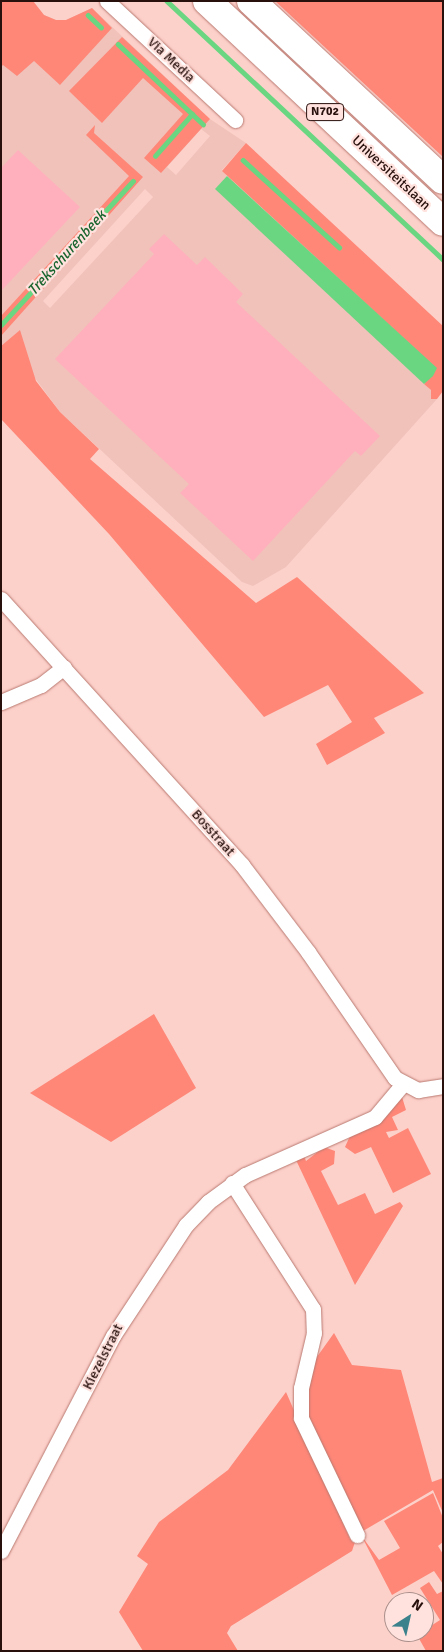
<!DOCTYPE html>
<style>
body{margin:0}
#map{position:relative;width:444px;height:1652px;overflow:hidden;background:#fcd1ca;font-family:Signika,sans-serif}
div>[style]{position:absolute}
.built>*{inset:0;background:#f1c2ba}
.green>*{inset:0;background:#fe8778}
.water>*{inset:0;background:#6ad681}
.stream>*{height:4.5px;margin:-2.25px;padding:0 2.25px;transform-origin:2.25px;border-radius:2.25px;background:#6ad681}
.building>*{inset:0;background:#ffb0bc}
.roads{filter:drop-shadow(0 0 1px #b97970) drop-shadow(0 0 1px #b97970)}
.street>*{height:15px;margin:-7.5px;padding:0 7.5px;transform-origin:7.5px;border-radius:7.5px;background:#fff}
.highway>*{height:28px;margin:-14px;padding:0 14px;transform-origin:14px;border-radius:14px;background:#fff}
span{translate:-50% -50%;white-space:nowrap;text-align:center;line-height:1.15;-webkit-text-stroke:4.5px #ffe2dd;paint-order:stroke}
.shield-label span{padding:1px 4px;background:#ffe2dd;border:1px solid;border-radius:4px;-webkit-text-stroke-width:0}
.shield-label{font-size:12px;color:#28100d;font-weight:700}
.street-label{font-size:14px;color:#28100d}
.water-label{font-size:15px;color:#1a652f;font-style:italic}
.frame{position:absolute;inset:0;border:2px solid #28100d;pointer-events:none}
.north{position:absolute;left:384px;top:1592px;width:50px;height:50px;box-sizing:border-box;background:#ffe2dd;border:1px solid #a98e8a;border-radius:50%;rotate:35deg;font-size:14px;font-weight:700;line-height:20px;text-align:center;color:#28100d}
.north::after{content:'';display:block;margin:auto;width:18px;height:22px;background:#3c828d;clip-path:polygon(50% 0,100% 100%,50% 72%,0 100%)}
</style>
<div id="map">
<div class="built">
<div style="clip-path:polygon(evenodd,1px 1px,33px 1px,44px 15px,56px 20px,66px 20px,92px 8px,210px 119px,246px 143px,222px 170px,227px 176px,216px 189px,431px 390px,431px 399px,437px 399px,286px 567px,253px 586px,242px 582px,60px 412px,29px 370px,19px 331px,1px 346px,1px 1px,201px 129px,210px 136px,176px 175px,167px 167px,201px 129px,1px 1px,145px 189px,153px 197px,50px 308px,43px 301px,145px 189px)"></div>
</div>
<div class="green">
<div style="clip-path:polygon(1px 1px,33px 1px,44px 15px,56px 20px,66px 20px,92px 8px,112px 28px,60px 85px,34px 61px,17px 76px,3px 65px,1px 67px)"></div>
<div style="clip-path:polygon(275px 1px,443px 1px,443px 157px)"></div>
<div style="clip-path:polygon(122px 37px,210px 119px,161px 173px,144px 158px,183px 114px,143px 78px,102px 123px,69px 91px)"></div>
<div style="clip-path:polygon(95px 125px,94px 133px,143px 177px,1px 336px,1px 316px,129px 176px,86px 135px)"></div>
<div style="clip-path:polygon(246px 143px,443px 326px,443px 391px,437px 399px,431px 399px,431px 390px,424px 384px,436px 368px,222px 171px)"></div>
<div style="clip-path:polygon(20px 330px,36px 381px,60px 412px,99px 449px,90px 459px,256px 603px,297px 577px,424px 693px,374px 718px,385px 733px,327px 765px,316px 744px,352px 722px,328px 685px,264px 717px,109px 534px,1px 419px,1px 346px)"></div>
<div style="clip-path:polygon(154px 1014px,196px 1088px,111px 1142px,30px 1093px)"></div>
<div style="clip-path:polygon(402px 1097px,406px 1110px,392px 1117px,398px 1130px,386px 1132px,389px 1138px,408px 1128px,431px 1174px,393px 1193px,371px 1147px,355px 1154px,345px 1147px,350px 1136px,384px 1119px)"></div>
<div style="clip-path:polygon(324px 1147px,335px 1151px,334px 1164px,321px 1171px,338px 1205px,365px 1193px,375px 1214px,400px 1202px,403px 1206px,355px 1285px,296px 1160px,304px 1156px,306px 1161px)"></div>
<div style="clip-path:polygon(334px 1333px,352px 1365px,401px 1370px,432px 1482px,443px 1478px,443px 1513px,433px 1490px,363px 1531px,309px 1419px,306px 1400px,314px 1361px)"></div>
<div style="clip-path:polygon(286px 1392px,350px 1539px,355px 1542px,352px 1551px,231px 1626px,227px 1633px,238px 1651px,143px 1651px,119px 1612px,148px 1564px,137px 1556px,159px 1522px,228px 1470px)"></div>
<div style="clip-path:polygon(433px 1493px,443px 1518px,443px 1542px,438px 1546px,443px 1554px,443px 1584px,434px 1571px,392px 1595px,361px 1535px,379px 1560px,400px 1548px,384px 1521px)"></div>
<div style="clip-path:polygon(429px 1582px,437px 1594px,443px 1591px,443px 1651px,426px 1651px,417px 1635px,440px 1620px,420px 1588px)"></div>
</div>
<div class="water">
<div style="clip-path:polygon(227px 176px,437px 368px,433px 376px,424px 384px,215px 189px)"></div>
</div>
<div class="stream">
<div style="left:167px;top:1px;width:378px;rotate:43.1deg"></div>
<div style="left:88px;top:15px;width:18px;rotate:43deg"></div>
<div style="left:118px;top:44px;width:117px;rotate:43.3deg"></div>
<div style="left:155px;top:156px;width:56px;rotate:-48.6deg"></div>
<div style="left:243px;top:160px;width:130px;rotate:42.2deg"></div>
<div style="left:1px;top:325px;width:195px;rotate:-47.5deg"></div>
</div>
<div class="building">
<div style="clip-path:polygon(18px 150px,80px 207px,1px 291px,1px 168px)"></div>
<div style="clip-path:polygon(164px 234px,197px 265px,205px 257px,243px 294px,236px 302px,380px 436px,361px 456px,355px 451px,253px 561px,180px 493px,189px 484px,55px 359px,154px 254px,149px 249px)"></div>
</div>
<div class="roads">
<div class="street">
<div style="left:107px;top:1px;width:175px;rotate:42.9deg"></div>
<div style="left:1px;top:599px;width:359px;rotate:47.8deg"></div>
<div style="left:242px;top:865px;width:109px;rotate:52.8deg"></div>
<div style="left:308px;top:952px;width:153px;rotate:55.4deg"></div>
<div style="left:395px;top:1078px;width:26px;rotate:28deg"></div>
<div style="left:418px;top:1090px;width:25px;rotate:-9deg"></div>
<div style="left:1px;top:702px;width:43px;rotate:-23deg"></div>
<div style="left:41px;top:685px;width:29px;rotate:-38deg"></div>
<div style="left:232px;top:1183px;width:150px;rotate:57.3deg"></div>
<div style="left:313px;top:1309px;width:24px;rotate:88deg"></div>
<div style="left:314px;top:1333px;width:57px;rotate:103.3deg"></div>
<div style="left:301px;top:1388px;width:30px;rotate:90deg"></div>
<div style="left:301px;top:1418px;width:130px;rotate:64.4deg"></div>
<div style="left:1px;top:1551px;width:242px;rotate:-62.5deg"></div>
<div style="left:113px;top:1336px;width:133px;rotate:-56.7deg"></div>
<div style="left:186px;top:1225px;width:32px;rotate:-46deg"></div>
<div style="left:208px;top:1202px;width:46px;rotate:-36.1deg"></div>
<div style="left:245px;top:1175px;width:142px;rotate:-24deg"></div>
<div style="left:375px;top:1117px;width:42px;rotate:-49.8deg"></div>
</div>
<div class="highway">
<div style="left:207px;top:1px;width:323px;rotate:43.1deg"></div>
<div style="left:251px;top:1px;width:262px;rotate:43deg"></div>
</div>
</div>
<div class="shield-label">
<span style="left:325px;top:112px">N702</span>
</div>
<div class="street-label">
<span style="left:171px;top:60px;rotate:43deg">Via Media</span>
<span style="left:391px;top:173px;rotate:43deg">Universiteitslaan</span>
<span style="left:213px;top:833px;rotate:48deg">Bosstraat</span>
<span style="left:103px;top:1357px;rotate:-63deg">Kiezelstraat</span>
</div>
<div class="water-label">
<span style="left:67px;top:253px;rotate:-48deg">Trekschurenbeek</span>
</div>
<div class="frame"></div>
<div class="north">N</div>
</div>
